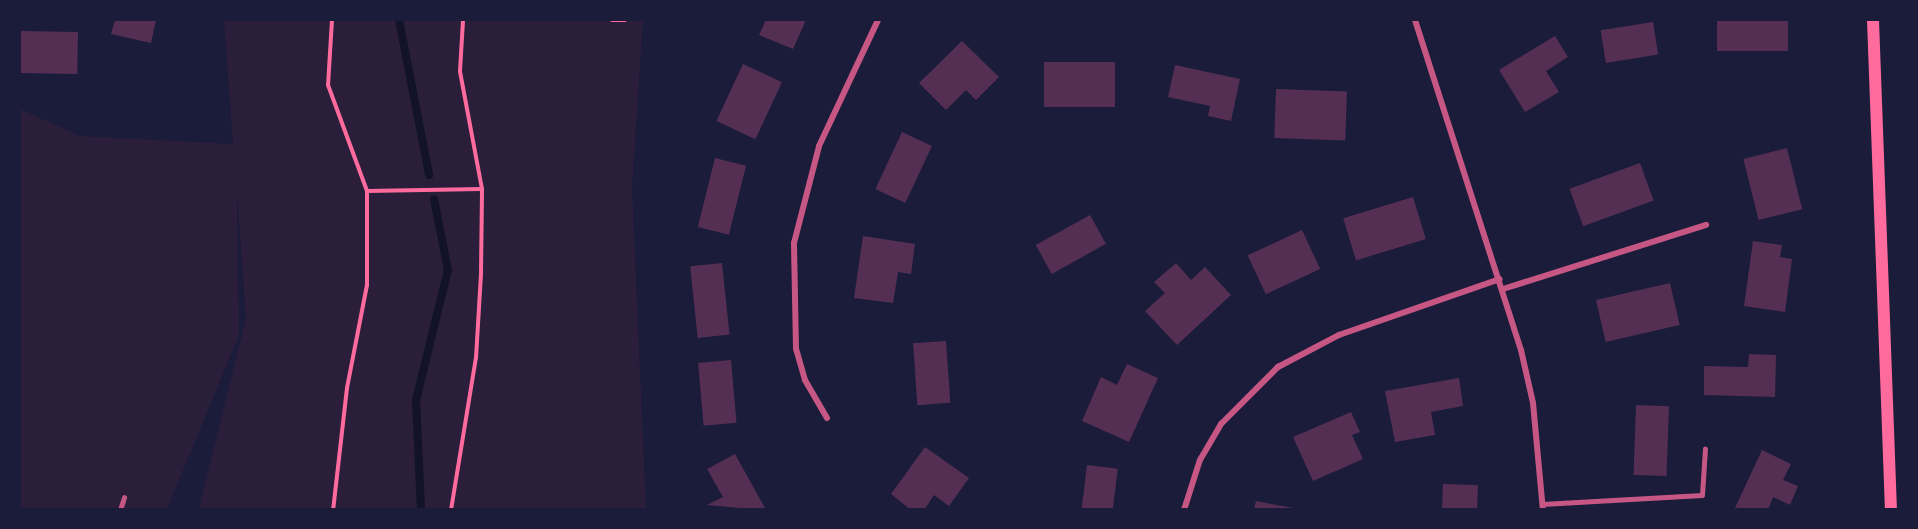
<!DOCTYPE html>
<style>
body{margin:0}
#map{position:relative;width:1918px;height:529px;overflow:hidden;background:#1b1b3a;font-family:Montserrat,sans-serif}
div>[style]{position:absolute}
.green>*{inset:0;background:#2a1e3b}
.stream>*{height:8px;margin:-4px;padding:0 4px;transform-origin:4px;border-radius:4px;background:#12122b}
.building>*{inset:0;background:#542f53;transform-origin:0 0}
.path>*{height:4px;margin:-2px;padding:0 2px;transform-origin:2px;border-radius:2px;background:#ff6b9d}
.service>*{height:4.5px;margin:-2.25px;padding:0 2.25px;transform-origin:2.25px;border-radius:2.25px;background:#c65784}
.minor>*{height:6px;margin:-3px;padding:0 3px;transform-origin:3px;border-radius:3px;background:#c65784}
.secondary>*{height:12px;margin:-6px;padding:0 6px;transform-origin:6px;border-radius:6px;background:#ff6b9d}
span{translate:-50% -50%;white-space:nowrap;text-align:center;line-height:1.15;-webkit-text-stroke:6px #1b1b3a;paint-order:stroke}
.frame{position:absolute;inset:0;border:21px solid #1b1b3a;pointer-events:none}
</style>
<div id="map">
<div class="green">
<div style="clip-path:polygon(224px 20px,643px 20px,632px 188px,646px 509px,199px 509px,246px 319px,237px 192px,239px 335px,167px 509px,20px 509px,20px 109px,80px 136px,233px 144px)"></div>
</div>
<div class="stream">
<div style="left:399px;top:20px;width:158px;rotate:79deg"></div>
<div style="left:421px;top:510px;width:110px;rotate:-92.6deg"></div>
<div style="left:416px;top:400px;width:134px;rotate:-76.2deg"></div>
<div style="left:448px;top:270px;width:72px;rotate:-101.2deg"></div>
</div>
<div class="building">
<div style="clip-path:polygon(115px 20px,156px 20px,151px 43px,111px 34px)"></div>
<div style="clip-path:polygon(766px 20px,806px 20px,793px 49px,759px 35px)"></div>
<div style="left:1717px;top:20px;width:71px;height:31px"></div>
<div style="left:1653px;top:22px;width:33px;height:53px;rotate:81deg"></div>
<div style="left:20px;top:31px;width:58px;height:42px;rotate:1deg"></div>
<div style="clip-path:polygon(1555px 36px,1568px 57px,1546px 71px,1559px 92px,1525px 112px,1499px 70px)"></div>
<div style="clip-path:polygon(962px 41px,999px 77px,976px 100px,966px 90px,946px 110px,919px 83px)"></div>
<div style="left:1044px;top:62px;width:71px;height:45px"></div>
<div style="left:743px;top:64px;width:43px;height:63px;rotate:25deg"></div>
<div style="clip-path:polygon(1175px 65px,1240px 79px,1231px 121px,1208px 116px,1210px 106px,1168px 97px)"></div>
<div style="left:1276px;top:89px;width:71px;height:49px;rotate:2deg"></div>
<div style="left:902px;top:132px;width:33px;height:63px;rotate:25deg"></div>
<div style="left:1787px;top:148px;width:63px;height:45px;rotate:76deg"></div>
<div style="left:715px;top:158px;width:32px;height:71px;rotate:14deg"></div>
<div style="left:1640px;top:163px;width:40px;height:75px;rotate:70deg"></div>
<div style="left:1413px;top:197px;width:44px;height:73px;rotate:73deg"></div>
<div style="left:1090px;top:215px;width:33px;height:62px;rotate:61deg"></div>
<div style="left:1302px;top:230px;width:43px;height:60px;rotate:65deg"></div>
<div style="clip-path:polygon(863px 236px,915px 244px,911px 274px,898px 272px,893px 303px,854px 298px)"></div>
<div style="clip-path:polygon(1753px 241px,1782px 245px,1780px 257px,1792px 259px,1785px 312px,1744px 306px)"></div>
<div style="left:722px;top:263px;width:72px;height:32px;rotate:84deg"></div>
<div style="clip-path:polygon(1176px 263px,1191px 280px,1205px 267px,1231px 295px,1177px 345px,1145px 311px,1165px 293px,1154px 282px)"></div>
<div style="left:1670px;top:283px;width:43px;height:76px;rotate:77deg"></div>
<div style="left:946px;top:341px;width:62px;height:33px;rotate:86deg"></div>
<div style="clip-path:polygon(1749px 354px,1776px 355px,1775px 397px,1704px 395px,1704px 366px,1748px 367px)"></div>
<div style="left:731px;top:360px;width:63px;height:33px;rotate:85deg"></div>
<div style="clip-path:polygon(1127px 364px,1158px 378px,1129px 442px,1082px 421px,1101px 377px,1117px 385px)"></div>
<div style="clip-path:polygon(1459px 378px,1463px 406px,1431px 412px,1435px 435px,1395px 442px,1385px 391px)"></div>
<div style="left:1636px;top:405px;width:33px;height:70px;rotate:2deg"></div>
<div style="clip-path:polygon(1351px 412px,1360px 432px,1352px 435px,1363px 459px,1313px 481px,1293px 437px)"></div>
<div style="clip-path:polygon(925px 447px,969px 478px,949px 506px,934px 495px,924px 510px,911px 510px,891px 494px)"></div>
<div style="clip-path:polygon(1762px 450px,1791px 464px,1783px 480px,1798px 486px,1790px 505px,1773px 497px,1768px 510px,1734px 510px)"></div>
<div style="clip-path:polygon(735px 454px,765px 508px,762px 510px,707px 505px,723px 497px,707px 469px)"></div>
<div style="left:1087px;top:465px;width:31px;height:45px;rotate:7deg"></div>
<div style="left:1443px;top:484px;width:35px;height:26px;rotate:2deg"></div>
<div style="clip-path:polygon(1256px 501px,1293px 508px,1293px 510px,1254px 510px)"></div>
</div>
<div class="path">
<div style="left:332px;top:20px;width:65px;rotate:93.5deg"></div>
<div style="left:328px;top:85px;width:113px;rotate:69.8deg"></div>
<div style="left:367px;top:191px;width:94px;rotate:90deg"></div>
<div style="left:367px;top:285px;width:105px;rotate:101deg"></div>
<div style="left:347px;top:388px;width:123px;rotate:96.5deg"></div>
<div style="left:612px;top:20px;width:13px"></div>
<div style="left:367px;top:191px;width:115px;rotate:-1deg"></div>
<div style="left:451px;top:510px;width:154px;rotate:-80.7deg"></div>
<div style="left:476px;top:358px;width:85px;rotate:-86.6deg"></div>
<div style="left:481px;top:273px;width:84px;rotate:-89.3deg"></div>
<div style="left:482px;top:189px;width:120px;rotate:-100.6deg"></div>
<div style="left:460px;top:71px;width:51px;rotate:-86.6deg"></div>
</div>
<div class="service">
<div style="left:1542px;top:504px;width:160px;rotate:-3.2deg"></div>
<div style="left:1702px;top:495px;width:46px;rotate:-86.3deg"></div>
<div style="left:120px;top:510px;width:13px;rotate:-72deg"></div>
</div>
<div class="minor">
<div style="left:1415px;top:20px;width:347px;rotate:72.2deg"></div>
<div style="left:1521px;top:350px;width:54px;rotate:77.2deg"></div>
<div style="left:1533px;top:403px;width:107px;rotate:84.7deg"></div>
<div style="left:1503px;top:289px;width:213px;rotate:-17.5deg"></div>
<div style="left:827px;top:418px;width:44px;rotate:-120.1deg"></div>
<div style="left:805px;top:380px;width:32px;rotate:-106deg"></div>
<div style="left:796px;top:349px;width:106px;rotate:-91.1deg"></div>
<div style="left:794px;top:243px;width:100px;rotate:-75.5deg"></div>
<div style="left:819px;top:146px;width:139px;rotate:-64.9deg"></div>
<div style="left:1184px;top:510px;width:52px;rotate:-72.3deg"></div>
<div style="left:1200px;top:460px;width:42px;rotate:-59.7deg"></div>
<div style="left:1221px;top:424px;width:81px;rotate:-45deg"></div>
<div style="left:1278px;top:367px;width:69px;rotate:-27.7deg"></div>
<div style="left:1339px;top:335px;width:170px;rotate:-19.2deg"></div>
</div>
<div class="secondary">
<div style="left:1873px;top:20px;width:490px;rotate:87.9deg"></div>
</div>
<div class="frame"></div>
</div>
